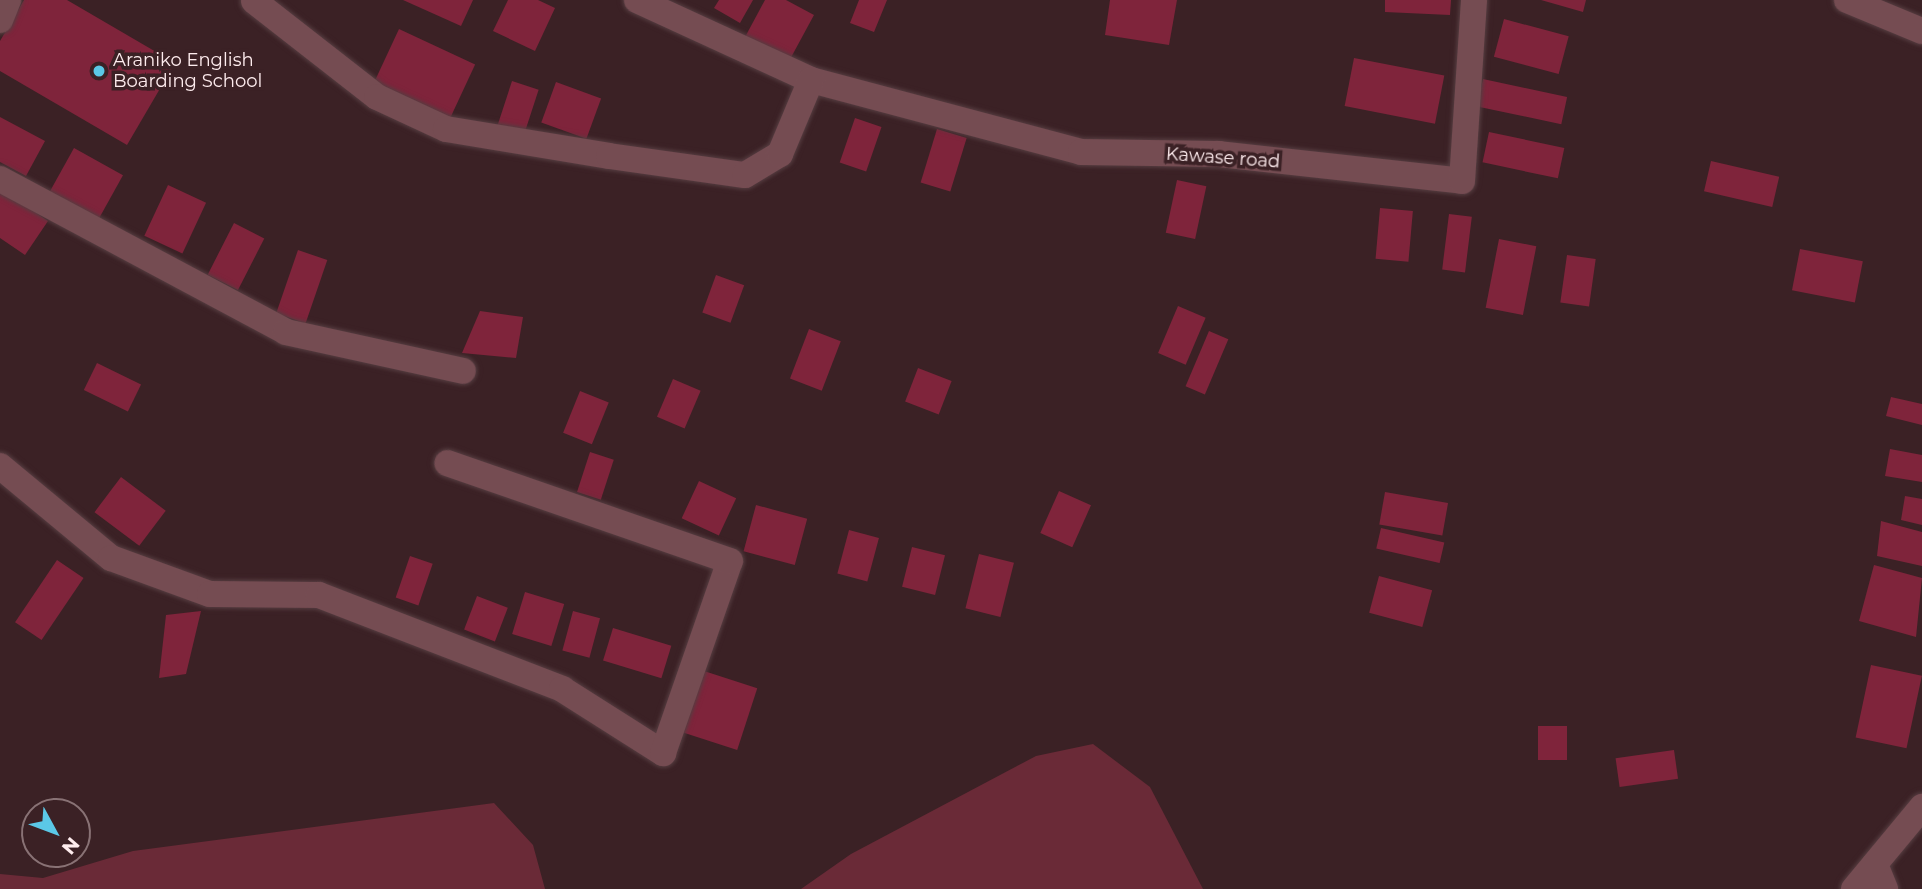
<!DOCTYPE html>
<style>
body{margin:0}
#map{position:relative;width:1922px;height:889px;overflow:hidden;background:#3b2125;font-family:Montserrat,sans-serif}
div>[style]{position:absolute}
.green>*{inset:0;background:#6a2a37}
.building>*{inset:0;background:#7f243b;transform-origin:0 0}
.roads{filter:drop-shadow(0 0 2px #563d41) drop-shadow(0 0 2px #563d41)}
.minor>*{height:26px;margin:-13px;padding:0 13px;transform-origin:13px;border-radius:13px;background:#754c52}
.dots>*{width:19px;height:19px;translate:-50% -50%;box-sizing:border-box;border:4px solid #3b2125;border-radius:50%}
span{translate:-50% -50%;white-space:nowrap;text-align:center;line-height:1.15;-webkit-text-stroke:7px #3b2125;paint-order:stroke}
.poi-label{font-size:18px;color:#feecee}
.left{translate:0 -50%;text-align:left}
.street-label{font-size:18px;color:#feecee}
.north{position:absolute;left:21px;top:798px;width:70px;height:70px;box-sizing:border-box;background:#3b2125;border:2px solid #897275;border-radius:50%;rotate:131deg;font-size:19px;font-weight:700;line-height:28px;text-align:center;color:#feecee}
.north::after{content:'';display:block;margin:auto;width:24px;height:32px;background:#5bc8e7;clip-path:polygon(50% 0,100% 100%,50% 72%,0 100%)}
</style>
<div id="map">
<div class="green">
<div style="clip-path:polygon(1093px 744px,1150px 787px,1203px 889px,801px 889px,851px 854px,1036px 756px)"></div>
<div style="clip-path:polygon(494px 803px,533px 845px,545px 889px,0 889px,0 874px,43px 878px,133px 851px)"></div>
</div>
<div class="building">
<div style="clip-path:polygon(24px 0,67px 0,175px 63px,127px 145px,0 71px,0 41px)"></div>
<div style="clip-path:polygon(403px 0,473px 0,461px 26px)"></div>
<div style="clip-path:polygon(508px 0,538px 0,555px 8px,535px 51px,493px 31px)"></div>
<div style="clip-path:polygon(719px 0,753px 0,740px 23px,714px 8px)"></div>
<div style="clip-path:polygon(765px 0,786px 0,814px 15px,788px 63px,744px 39px)"></div>
<div style="clip-path:polygon(859px 0,887px 0,874px 32px,850px 23px)"></div>
<div style="clip-path:polygon(1110px 0,1177px 0,1169px 45px,1105px 35px)"></div>
<div style="clip-path:polygon(1385px 0,1451px 0,1450px 15px,1385px 12px)"></div>
<div style="clip-path:polygon(1541px 0,1586px 0,1583px 12px)"></div>
<div style="left:1504px;top:19px;width:67px;height:39px;rotate:15deg"></div>
<div style="left:399px;top:29px;width:84px;height:65px;rotate:25deg"></div>
<div style="left:1354px;top:58px;width:92px;height:49px;rotate:11deg"></div>
<div style="left:1483px;top:79px;width:86px;height:28px;rotate:12deg"></div>
<div style="left:512px;top:81px;width:28px;height:49px;rotate:18deg"></div>
<div style="left:556px;top:82px;width:48px;height:43px;rotate:20deg"></div>
<div style="clip-path:polygon(0 117px,45px 141px,26px 176px,0 162px)"></div>
<div style="left:855px;top:118px;width:28px;height:47px;rotate:19deg"></div>
<div style="left:937px;top:129px;width:31px;height:56px;rotate:17deg"></div>
<div style="left:1489px;top:132px;width:77px;height:31px;rotate:12deg"></div>
<div style="left:74px;top:148px;width:56px;height:53px;rotate:29deg"></div>
<div style="left:1711px;top:161px;width:70px;height:31px;rotate:13deg"></div>
<div style="left:1177px;top:180px;width:30px;height:54px;rotate:12deg"></div>
<div style="left:168px;top:185px;width:42px;height:56px;rotate:25deg"></div>
<div style="clip-path:polygon(0 188px,48px 221px,25px 255px,0 238px)"></div>
<div style="left:1380px;top:208px;width:33px;height:51px;rotate:5deg"></div>
<div style="left:1449px;top:214px;width:23px;height:56px;rotate:7deg"></div>
<div style="left:234px;top:223px;width:34px;height:58px;rotate:27deg"></div>
<div style="left:1499px;top:239px;width:38px;height:70px;rotate:11deg"></div>
<div style="left:1800px;top:249px;width:64px;height:42px;rotate:11deg"></div>
<div style="left:298px;top:250px;width:31px;height:67px;rotate:19deg"></div>
<div style="left:1567px;top:255px;width:29px;height:48px;rotate:8deg"></div>
<div style="left:716px;top:275px;width:30px;height:40px;rotate:20deg"></div>
<div style="left:1178px;top:306px;width:30px;height:51px;rotate:23deg"></div>
<div style="clip-path:polygon(480px 311px,523px 317px,516px 358px,462px 353px)"></div>
<div style="left:809px;top:329px;width:34px;height:53px;rotate:21deg"></div>
<div style="left:1209px;top:331px;width:21px;height:60px;rotate:23deg"></div>
<div style="left:97px;top:363px;width:49px;height:30px;rotate:26deg"></div>
<div style="left:918px;top:368px;width:36px;height:36px;rotate:21deg"></div>
<div style="left:673px;top:379px;width:30px;height:41px;rotate:23deg"></div>
<div style="left:580px;top:391px;width:31px;height:45px;rotate:22deg"></div>
<div style="clip-path:polygon(1891px 397px,1922px 404px,1922px 425px,1886px 416px)"></div>
<div style="clip-path:polygon(1890px 449px,1922px 455px,1922px 482px,1885px 476px)"></div>
<div style="left:590px;top:452px;width:25px;height:42px;rotate:18deg"></div>
<div style="left:121px;top:477px;width:56px;height:44px;rotate:37deg"></div>
<div style="left:699px;top:481px;width:41px;height:41px;rotate:25deg"></div>
<div style="left:1059px;top:491px;width:35px;height:46px;rotate:24deg"></div>
<div style="left:1385px;top:492px;width:64px;height:33px;rotate:10deg"></div>
<div style="clip-path:polygon(1905px 496px,1922px 499px,1922px 525px,1901px 520px)"></div>
<div style="left:756px;top:505px;width:53px;height:48px;rotate:15deg"></div>
<div style="clip-path:polygon(1881px 521px,1922px 532px,1922px 566px,1877px 556px)"></div>
<div style="left:1381px;top:528px;width:65px;height:21px;rotate:13deg"></div>
<div style="left:849px;top:530px;width:31px;height:45px;rotate:15deg"></div>
<div style="left:912px;top:547px;width:34px;height:41px;rotate:14deg"></div>
<div style="left:979px;top:554px;width:36px;height:56px;rotate:14deg"></div>
<div style="left:410px;top:556px;width:24px;height:44px;rotate:19deg"></div>
<div style="left:57px;top:560px;width:32px;height:75px;rotate:34deg"></div>
<div style="clip-path:polygon(1874px 565px,1922px 578px,1916px 637px,1859px 621px)"></div>
<div style="left:1379px;top:576px;width:55px;height:38px;rotate:15deg"></div>
<div style="left:525px;top:592px;width:41px;height:44px;rotate:17deg"></div>
<div style="left:477px;top:596px;width:33px;height:36px;rotate:21deg"></div>
<div style="clip-path:polygon(201px 611px,186px 674px,159px 678px,166px 615px)"></div>
<div style="left:573px;top:611px;width:28px;height:41px;rotate:15deg"></div>
<div style="left:613px;top:628px;width:61px;height:34px;rotate:17deg"></div>
<div style="left:1871px;top:665px;width:52px;height:74px;rotate:12deg"></div>
<div style="left:704px;top:671px;width:56px;height:65px;rotate:18deg"></div>
<div style="left:1538px;top:726px;width:29px;height:34px"></div>
<div style="left:1674px;top:750px;width:29px;height:59px;rotate:82deg"></div>
</div>
<div class="roads">
<div class="minor">
<div style="left:637px;top:0;width:192px;rotate:24.7deg"></div>
<div style="left:811px;top:80px;width:279px;rotate:14.9deg"></div>
<div style="left:1081px;top:152px;width:138px;rotate:0.8deg"></div>
<div style="left:1219px;top:154px;width:244px;rotate:6.3deg"></div>
<div style="left:1462px;top:181px;width:181px;rotate:-86.2deg"></div>
<div style="left:1847px;top:0;width:81px;rotate:22.5deg"></div>
<div style="left:254px;top:1px;width:156px;rotate:38deg"></div>
<div style="left:377px;top:97px;width:76px;rotate:24.9deg"></div>
<div style="left:446px;top:129px;width:165px;rotate:9.4deg"></div>
<div style="left:609px;top:156px;width:137px;rotate:8deg"></div>
<div style="left:745px;top:175px;width:41px;rotate:-31deg"></div>
<div style="left:780px;top:154px;width:80px;rotate:-67.3deg"></div>
<div style="left:0;top:20px;width:22px;rotate:-68deg"></div>
<div style="left:0;top:179px;width:324px;rotate:28.1deg"></div>
<div style="left:286px;top:332px;width:181px;rotate:12.4deg"></div>
<div style="left:0;top:466px;width:144px;rotate:39.7deg"></div>
<div style="left:111px;top:558px;width:105px;rotate:20deg"></div>
<div style="left:210px;top:594px;width:109px;rotate:0.5deg"></div>
<div style="left:319px;top:595px;width:261px;rotate:21.1deg"></div>
<div style="left:562px;top:689px;width:120px;rotate:32.4deg"></div>
<div style="left:663px;top:753px;width:203px;rotate:-70.8deg"></div>
<div style="left:730px;top:561px;width:299px;rotate:-160.9deg"></div>
<div style="left:1875px;top:864px;width:27px;rotate:68deg"></div>
<div style="left:1854px;top:889px;width:107px;rotate:-50.3deg"></div>
</div>
</div>
<div class="dots">
<div style="left:99px;top:71px;background:#5bc8e7"></div>
</div>
<div class="poi-label">
<span class="left" style="left:113px;top:71px">Araniko English<br>Boarding School</span>
</div>
<div class="street-label">
<span style="left:1223px;top:158px;rotate:4deg">Kawase road</span>
</div>
<div class="north">N</div>
</div>
